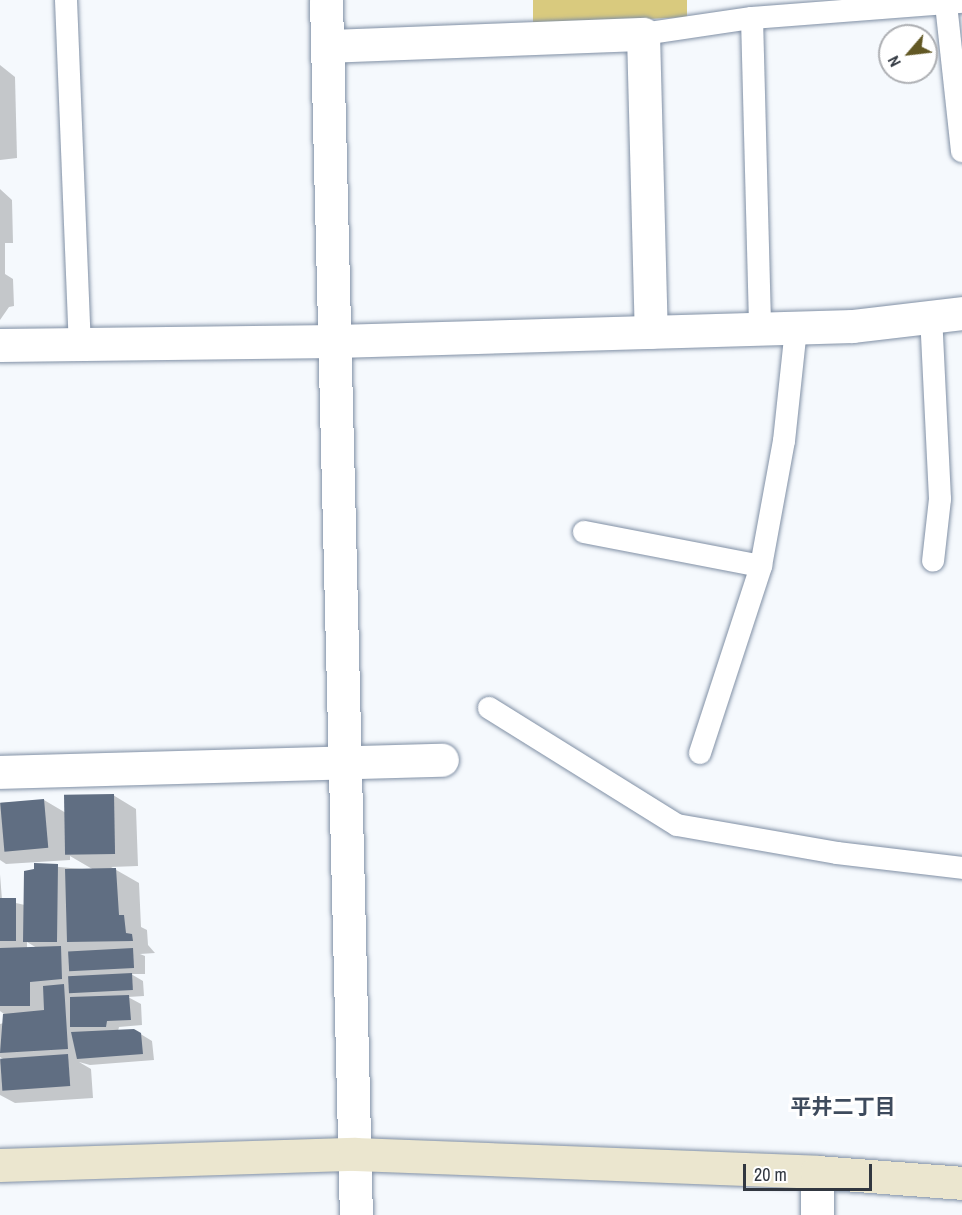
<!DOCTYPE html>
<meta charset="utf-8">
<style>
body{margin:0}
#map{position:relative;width:962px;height:1215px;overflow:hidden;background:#f5f9fd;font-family:"Archivo Narrow","Noto Sans JP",sans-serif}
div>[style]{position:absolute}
.green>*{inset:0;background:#d9ca7e}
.shadow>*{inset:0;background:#0003}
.building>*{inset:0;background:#606e82;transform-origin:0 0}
.roads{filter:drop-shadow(0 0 2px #8190a5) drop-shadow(0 0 2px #8190a5)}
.service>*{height:22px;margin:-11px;padding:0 11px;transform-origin:11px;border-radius:11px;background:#fff}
.minor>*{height:33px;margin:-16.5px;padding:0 16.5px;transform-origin:16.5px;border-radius:16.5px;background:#fff}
.secondary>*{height:33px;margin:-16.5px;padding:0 16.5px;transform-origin:16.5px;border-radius:16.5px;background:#ebe6cf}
span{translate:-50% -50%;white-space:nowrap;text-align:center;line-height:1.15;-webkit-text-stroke:6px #fff;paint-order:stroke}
.neighbourhood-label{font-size:21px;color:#3e4b5d;font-weight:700}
.north{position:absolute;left:878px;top:24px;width:60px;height:60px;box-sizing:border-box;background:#fff;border:2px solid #adafb3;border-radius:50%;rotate:242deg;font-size:16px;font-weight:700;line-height:24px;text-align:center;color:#313740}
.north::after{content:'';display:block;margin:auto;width:21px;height:27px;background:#625824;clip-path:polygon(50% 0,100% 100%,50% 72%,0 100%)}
.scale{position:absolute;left:743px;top:1164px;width:129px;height:27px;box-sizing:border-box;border:3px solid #313740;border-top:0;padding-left:8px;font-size:18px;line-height:21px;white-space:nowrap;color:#313740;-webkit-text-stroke:4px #fff;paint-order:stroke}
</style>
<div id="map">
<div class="green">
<div style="clip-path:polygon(533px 0,687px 0,687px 17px,533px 25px)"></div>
</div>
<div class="shadow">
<div style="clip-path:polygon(0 65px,15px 77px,17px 158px,0 160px)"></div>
<div style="clip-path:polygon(0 189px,12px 200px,13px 243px,5px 243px,5px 274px,13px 279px,14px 306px,9px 307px,0 320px)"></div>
<div style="clip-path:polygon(evenodd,113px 795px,136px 809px,138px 866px,111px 867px,139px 883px,141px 927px,147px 930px,148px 945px,155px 953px,140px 954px,145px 956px,145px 974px,131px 974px,143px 981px,144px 996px,128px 997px,141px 1004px,142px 1025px,119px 1027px,118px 1031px,134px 1030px,152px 1041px,154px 1060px,90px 1065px,79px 1062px,91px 1069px,93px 1098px,15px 1103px,0 1095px,0 1060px,5px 1060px,0 1057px,0 1024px,4px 1023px,4px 1014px,0 1011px,0 874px,2px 900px,25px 905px,36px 865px,94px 870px,70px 856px,70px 860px,6px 864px,0 860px,0 803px,44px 800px,66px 813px,113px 795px,27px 942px,37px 948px,27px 948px,27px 942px)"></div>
</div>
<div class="building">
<div style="left:114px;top:794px;width:60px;height:50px;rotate:89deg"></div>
<div style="left:44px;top:799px;width:49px;height:44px;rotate:85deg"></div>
<div style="clip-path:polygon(34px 863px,58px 864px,57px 942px,23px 942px,24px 871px,34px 869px)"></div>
<div style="clip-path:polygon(116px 868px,119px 915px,124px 915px,126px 933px,132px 934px,133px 941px,67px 942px,65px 869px)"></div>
<div style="left:0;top:898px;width:16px;height:43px"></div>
<div style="clip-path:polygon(61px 946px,62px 979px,30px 982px,30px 1006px,0 1006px,0 948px)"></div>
<div style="left:133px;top:948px;width:20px;height:65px;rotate:87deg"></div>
<div style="left:132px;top:973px;width:17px;height:64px;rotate:87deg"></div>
<div style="clip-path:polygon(64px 984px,68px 1049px,0 1053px,3px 1014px,44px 1010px,43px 986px)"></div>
<div style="clip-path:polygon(129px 995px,131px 1020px,107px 1021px,106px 1027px,70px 1027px,70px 997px)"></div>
<div style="clip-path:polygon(134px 1029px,141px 1033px,143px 1054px,77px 1059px,71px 1032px)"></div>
<div style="left:68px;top:1054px;width:32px;height:68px;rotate:86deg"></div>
</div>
<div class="roads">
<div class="service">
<div style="left:66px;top:0;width:344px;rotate:87.7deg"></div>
<div style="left:946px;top:4px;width:148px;rotate:83.8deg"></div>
<div style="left:752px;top:18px;width:311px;rotate:88.5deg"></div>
<div style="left:643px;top:34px;width:110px;rotate:-8.4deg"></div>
<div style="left:752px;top:18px;width:211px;rotate:-4.4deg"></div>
<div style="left:931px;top:315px;width:184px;rotate:87.2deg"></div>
<div style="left:940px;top:499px;width:62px;rotate:96.4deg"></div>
<div style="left:584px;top:532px;width:180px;rotate:10.9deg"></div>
<div style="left:489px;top:708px;width:221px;rotate:31.9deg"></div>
<div style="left:677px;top:825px;width:162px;rotate:9.9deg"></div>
<div style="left:837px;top:853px;width:126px;rotate:6.8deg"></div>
<div style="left:700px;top:753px;width:197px;rotate:-71.9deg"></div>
<div style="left:761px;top:566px;width:127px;rotate:-79.6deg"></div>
<div style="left:784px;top:441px;width:114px;rotate:-83.9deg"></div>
</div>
<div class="minor">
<div style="left:326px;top:0;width:1215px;rotate:88.59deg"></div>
<div style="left:328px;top:46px;width:315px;rotate:-2.2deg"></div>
<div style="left:643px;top:34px;width:298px;rotate:88.5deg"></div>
<div style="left:0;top:345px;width:336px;rotate:-0.7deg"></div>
<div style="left:336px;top:341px;width:517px;rotate:-1.66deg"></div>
<div style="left:853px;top:326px;width:110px;rotate:-6.8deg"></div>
<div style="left:0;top:772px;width:442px;rotate:-1.6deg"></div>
<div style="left:817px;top:1172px;width:43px;rotate:90deg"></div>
</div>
<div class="secondary">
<div style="left:0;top:1165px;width:355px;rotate:-1.8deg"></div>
<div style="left:355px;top:1154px;width:462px;rotate:2.2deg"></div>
<div style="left:817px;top:1172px;width:145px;rotate:4.3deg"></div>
</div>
</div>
<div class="neighbourhood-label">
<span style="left:843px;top:1107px">平井二丁目</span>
</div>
<div class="north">N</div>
<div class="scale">20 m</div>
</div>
